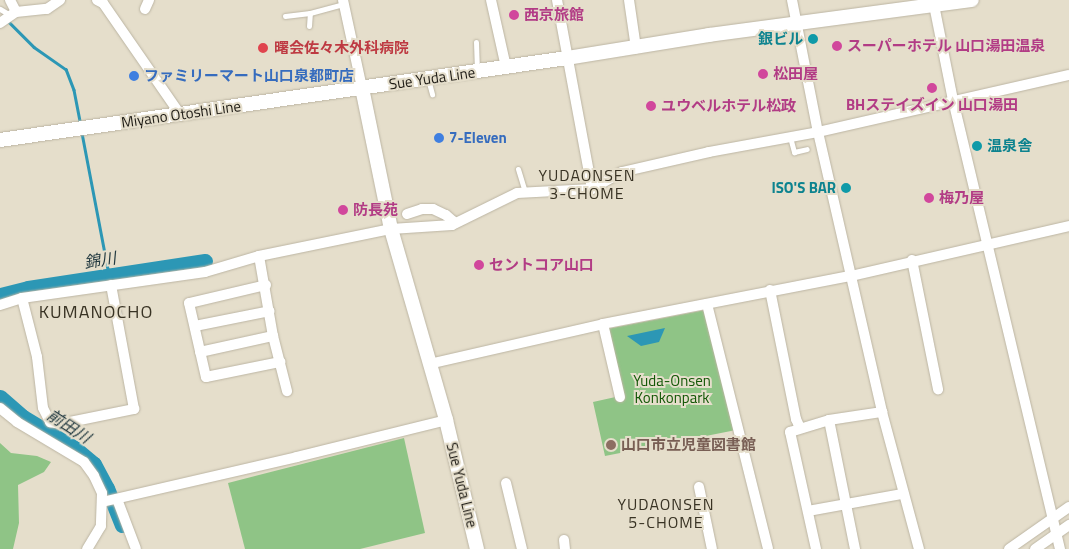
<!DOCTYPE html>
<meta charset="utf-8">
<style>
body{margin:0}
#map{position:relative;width:1069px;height:549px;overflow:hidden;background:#e5decb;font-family:"Titillium Web","Noto Sans JP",sans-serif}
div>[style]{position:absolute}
.green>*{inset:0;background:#8fc486}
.water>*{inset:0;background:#2c97b5}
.stream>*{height:2.5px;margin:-1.25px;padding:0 1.25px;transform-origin:1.25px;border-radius:1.25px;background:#2c97b5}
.river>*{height:15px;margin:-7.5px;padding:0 7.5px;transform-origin:7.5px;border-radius:7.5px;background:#2c97b5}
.roads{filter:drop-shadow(0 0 1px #bcb5a3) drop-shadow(0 0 1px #bcb5a3)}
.lane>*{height:5px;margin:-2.5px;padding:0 2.5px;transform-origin:2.5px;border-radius:2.5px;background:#fff}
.street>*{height:10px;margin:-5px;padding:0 5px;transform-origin:5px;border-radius:5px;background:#fff}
.secondary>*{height:14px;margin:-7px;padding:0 7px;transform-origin:7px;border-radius:7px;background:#fff}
.dots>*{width:14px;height:14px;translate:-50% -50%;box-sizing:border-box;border:2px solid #e5decb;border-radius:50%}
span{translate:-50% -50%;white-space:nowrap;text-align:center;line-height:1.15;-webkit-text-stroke:4px #e5decb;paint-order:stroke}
.hotel-label{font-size:15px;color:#b23c85;font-weight:700}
.left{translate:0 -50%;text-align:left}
.culture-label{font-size:15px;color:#0d838f;font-weight:700}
.right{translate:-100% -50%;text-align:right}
.health-label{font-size:15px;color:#be3a42;font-weight:700}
.shop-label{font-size:15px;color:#366cbe;font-weight:700}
.street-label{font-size:15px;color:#1e1b15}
.park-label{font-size:15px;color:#135706}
.education-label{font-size:15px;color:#785e54;font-weight:700}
.neighbourhood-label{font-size:16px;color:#393324;letter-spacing:1px}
.water-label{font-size:16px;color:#233a41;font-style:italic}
.quarter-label{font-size:18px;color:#393324;letter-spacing:1px}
</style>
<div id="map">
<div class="green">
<div style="clip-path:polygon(705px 310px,736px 430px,605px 456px,593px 402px,620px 396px,607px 329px)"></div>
<div style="clip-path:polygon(404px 438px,425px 533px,360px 549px,245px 549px,228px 483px)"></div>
<div style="clip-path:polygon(0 443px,11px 453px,37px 456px,51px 462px,44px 472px,18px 485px,19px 523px,13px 549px,0 549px)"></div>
</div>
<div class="water">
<div style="clip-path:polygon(665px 328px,659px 342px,641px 346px,627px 336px)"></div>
</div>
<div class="stream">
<div style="left:7px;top:20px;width:38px;rotate:45deg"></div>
<div style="left:34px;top:47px;width:39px;rotate:35deg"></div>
<div style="left:66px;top:69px;width:22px;rotate:69deg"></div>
<div style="left:74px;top:90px;width:36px;rotate:79deg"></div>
<div style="left:82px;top:133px;width:138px;rotate:79.2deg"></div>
<div style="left:108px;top:269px;width:15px;rotate:28deg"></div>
</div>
<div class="river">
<div style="left:0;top:295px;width:29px;rotate:-14deg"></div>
<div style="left:28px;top:288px;width:179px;rotate:-8.7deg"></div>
<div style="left:0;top:397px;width:30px;rotate:41deg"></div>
<div style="left:23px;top:417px;width:62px;rotate:31.1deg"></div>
<div style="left:76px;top:449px;width:23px;rotate:40deg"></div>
<div style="left:94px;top:464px;width:27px;rotate:62deg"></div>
<div style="left:107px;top:488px;width:40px;rotate:68deg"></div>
</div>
<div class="roads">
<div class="lane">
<div style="left:0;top:9px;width:12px;rotate:31deg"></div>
<div style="left:285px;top:16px;width:25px;rotate:-7deg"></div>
<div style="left:310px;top:13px;width:34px;rotate:-15deg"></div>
<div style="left:309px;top:26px;width:13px;rotate:-86deg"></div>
<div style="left:476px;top:42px;width:29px;rotate:88deg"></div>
<div style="left:428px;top:79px;width:16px;rotate:75deg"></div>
<div style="left:790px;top:137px;width:16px;rotate:75deg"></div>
<div style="left:794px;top:152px;width:13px;rotate:-13deg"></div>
<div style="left:518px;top:169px;width:24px;rotate:73deg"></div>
</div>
<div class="street">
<div style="left:10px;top:0;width:13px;rotate:63deg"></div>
<div style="left:97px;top:0;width:7px;rotate:27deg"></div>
<div style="left:103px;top:3px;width:135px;rotate:55.3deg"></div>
<div style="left:343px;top:0;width:90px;rotate:77.8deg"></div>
<div style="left:491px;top:0;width:69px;rotate:77.4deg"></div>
<div style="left:557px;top:0;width:192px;rotate:79.5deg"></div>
<div style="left:629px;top:0;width:49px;rotate:81.7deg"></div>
<div style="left:792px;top:0;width:135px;rotate:78.9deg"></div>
<div style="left:818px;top:132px;width:287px;rotate:77.1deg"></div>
<div style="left:882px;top:412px;width:142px;rotate:74.9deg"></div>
<div style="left:933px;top:0;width:102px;rotate:78.7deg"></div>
<div style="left:953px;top:100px;width:462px;rotate:76.6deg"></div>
<div style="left:145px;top:9px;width:10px;rotate:-66deg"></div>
<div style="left:0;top:23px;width:19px;rotate:-35deg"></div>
<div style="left:16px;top:12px;width:31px;rotate:-6deg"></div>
<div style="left:47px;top:9px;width:16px;rotate:-35deg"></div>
<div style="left:407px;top:214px;width:16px;rotate:-18deg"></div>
<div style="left:422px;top:209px;width:11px"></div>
<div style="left:433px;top:209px;width:14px;rotate:25deg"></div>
<div style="left:446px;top:215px;width:9px;rotate:41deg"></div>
<div style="left:453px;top:221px;width:4px;rotate:104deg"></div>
<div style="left:259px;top:256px;width:81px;rotate:80.1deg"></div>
<div style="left:273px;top:336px;width:57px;rotate:75.7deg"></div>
<div style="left:912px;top:260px;width:132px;rotate:78.6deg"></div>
<div style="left:266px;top:285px;width:79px;rotate:166.8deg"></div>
<div style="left:189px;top:303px;width:76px;rotate:77.1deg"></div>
<div style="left:206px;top:377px;width:76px;rotate:-11.5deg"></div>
<div style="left:770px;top:290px;width:132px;rotate:78.6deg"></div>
<div style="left:796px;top:419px;width:10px;rotate:66deg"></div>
<div style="left:22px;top:298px;width:61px;rotate:75.7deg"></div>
<div style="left:37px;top:357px;width:51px;rotate:83.3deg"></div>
<div style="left:43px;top:408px;width:16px;rotate:63deg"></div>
<div style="left:50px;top:422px;width:10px;rotate:11deg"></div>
<div style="left:60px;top:424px;width:76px;rotate:-11.5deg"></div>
<div style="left:134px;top:409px;width:126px;rotate:-100.5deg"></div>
<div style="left:707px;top:304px;width:252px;rotate:76deg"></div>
<div style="left:0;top:305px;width:23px;rotate:-18deg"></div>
<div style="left:22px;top:298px;width:185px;rotate:-8.1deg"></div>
<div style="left:205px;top:272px;width:56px;rotate:-16.5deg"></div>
<div style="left:259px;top:256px;width:135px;rotate:-11.6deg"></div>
<div style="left:391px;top:229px;width:61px;rotate:-3.8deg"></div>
<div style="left:452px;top:225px;width:72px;rotate:-26.2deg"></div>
<div style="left:517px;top:193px;width:75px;rotate:-3.1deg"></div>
<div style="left:592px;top:189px;width:34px;rotate:-30deg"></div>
<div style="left:622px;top:172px;width:89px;rotate:-12.9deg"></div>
<div style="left:709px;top:152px;width:111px;rotate:-10.4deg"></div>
<div style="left:818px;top:132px;width:257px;rotate:-12.8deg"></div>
<div style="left:603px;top:324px;width:75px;rotate:76.9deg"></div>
<div style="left:195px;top:326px;width:76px;rotate:-11.3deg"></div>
<div style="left:200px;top:352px;width:75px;rotate:-12.4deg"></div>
<div style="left:429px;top:364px;width:179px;rotate:-12.9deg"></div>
<div style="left:603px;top:324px;width:253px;rotate:-11deg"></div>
<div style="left:851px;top:276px;width:224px;rotate:-12.9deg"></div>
<div style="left:0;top:408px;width:22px;rotate:39deg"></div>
<div style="left:17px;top:422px;width:78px;rotate:30.8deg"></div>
<div style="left:84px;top:462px;width:17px;rotate:54deg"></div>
<div style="left:94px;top:476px;width:19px;rotate:65deg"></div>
<div style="left:102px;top:493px;width:33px;rotate:92deg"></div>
<div style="left:101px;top:526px;width:27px;rotate:121deg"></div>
<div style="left:829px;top:420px;width:132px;rotate:78.6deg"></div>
<div style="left:506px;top:483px;width:68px;rotate:76.4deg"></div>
<div style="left:699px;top:487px;width:63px;rotate:78.2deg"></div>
<div style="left:117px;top:499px;width:53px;rotate:69.2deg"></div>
<div style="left:102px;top:502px;width:200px;rotate:-13deg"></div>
<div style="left:297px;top:457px;width:154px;rotate:-13.9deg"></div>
<div style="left:808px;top:511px;width:96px;rotate:-10.3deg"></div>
<div style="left:564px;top:540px;width:9px;rotate:84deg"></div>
<div style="left:816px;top:549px;width:120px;rotate:-102.5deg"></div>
<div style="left:790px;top:432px;width:41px;rotate:-17.1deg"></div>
<div style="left:829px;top:420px;width:54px;rotate:-8.6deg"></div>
<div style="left:1009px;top:549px;width:73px;rotate:-35deg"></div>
<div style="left:1035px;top:549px;width:42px;rotate:-35.2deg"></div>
</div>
<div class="secondary">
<div style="left:362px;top:88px;width:144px;rotate:78.4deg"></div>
<div style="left:391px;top:229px;width:199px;rotate:73.9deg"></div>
<div style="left:446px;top:420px;width:133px;rotate:76.5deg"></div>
<div style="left:0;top:140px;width:573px;rotate:-8.23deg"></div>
<div style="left:567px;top:58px;width:144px;rotate:-9.2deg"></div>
<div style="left:709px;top:35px;width:265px;rotate:-7.6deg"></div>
</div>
</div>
<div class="dots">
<div style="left:514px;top:15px;background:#d1479c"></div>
<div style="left:813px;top:39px;background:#0f9aa8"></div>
<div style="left:837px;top:46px;background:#d1479c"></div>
<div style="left:263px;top:48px;background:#e0444e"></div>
<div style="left:763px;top:74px;background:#d1479c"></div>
<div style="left:134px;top:76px;background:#3f7fe0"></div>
<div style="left:932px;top:88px;background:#d1479c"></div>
<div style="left:651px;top:106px;background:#d1479c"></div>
<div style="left:439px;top:138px;background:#3f7fe0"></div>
<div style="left:977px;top:146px;background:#0f9aa8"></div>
<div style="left:846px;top:188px;background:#0f9aa8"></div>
<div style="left:929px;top:198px;background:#d1479c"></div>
<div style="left:343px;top:210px;background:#d1479c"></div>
<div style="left:479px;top:265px;background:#d1479c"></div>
<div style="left:611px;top:445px;background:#8d6e63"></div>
</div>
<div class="hotel-label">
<span class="left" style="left:524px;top:15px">西京旅館</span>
<span class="left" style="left:847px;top:46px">スーパーホテル 山口湯田温泉</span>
<span class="left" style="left:773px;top:74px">松田屋</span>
<span style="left:932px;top:105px">BHステイズイン 山口湯田</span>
<span class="left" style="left:661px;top:106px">ユウベルホテル松政</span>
<span class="left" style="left:939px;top:198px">梅乃屋</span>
<span class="left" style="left:353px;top:210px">防長苑</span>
<span class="left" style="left:489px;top:265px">セントコア山口</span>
</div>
<div class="culture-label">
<span class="right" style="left:803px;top:39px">銀ビル</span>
<span class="left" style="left:987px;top:146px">温泉舎</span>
<span class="right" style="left:836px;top:188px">ISO'S BAR</span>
</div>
<div class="health-label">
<span class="left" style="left:274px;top:48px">曙会佐々木外科病院</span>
</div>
<div class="shop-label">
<span class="left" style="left:144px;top:76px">ファミリーマート山口泉都町店</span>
<span class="left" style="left:449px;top:138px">7-Eleven</span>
</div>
<div class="street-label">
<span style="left:432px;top:78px;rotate:-8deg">Sue Yuda Line</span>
<span style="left:181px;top:114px;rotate:-8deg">Miyano Otoshi Line</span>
<span style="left:462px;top:485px;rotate:76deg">Sue Yuda Line</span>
</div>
<div class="park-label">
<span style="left:672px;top:389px">Yuda-Onsen<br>Konkonpark</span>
</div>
<div class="education-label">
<span class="left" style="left:621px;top:445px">山口市立児童図書館</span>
</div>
<div class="neighbourhood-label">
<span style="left:587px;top:184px">YUDAONSEN<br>3-CHOME</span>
<span style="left:666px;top:513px">YUDAONSEN<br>5-CHOME</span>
</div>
<div class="water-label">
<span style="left:100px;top:260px;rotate:-9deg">錦川</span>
<span style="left:69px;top:426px;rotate:33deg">前田川</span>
</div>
<div class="quarter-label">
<span style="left:96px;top:312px">KUMANOCHO</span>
</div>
</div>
